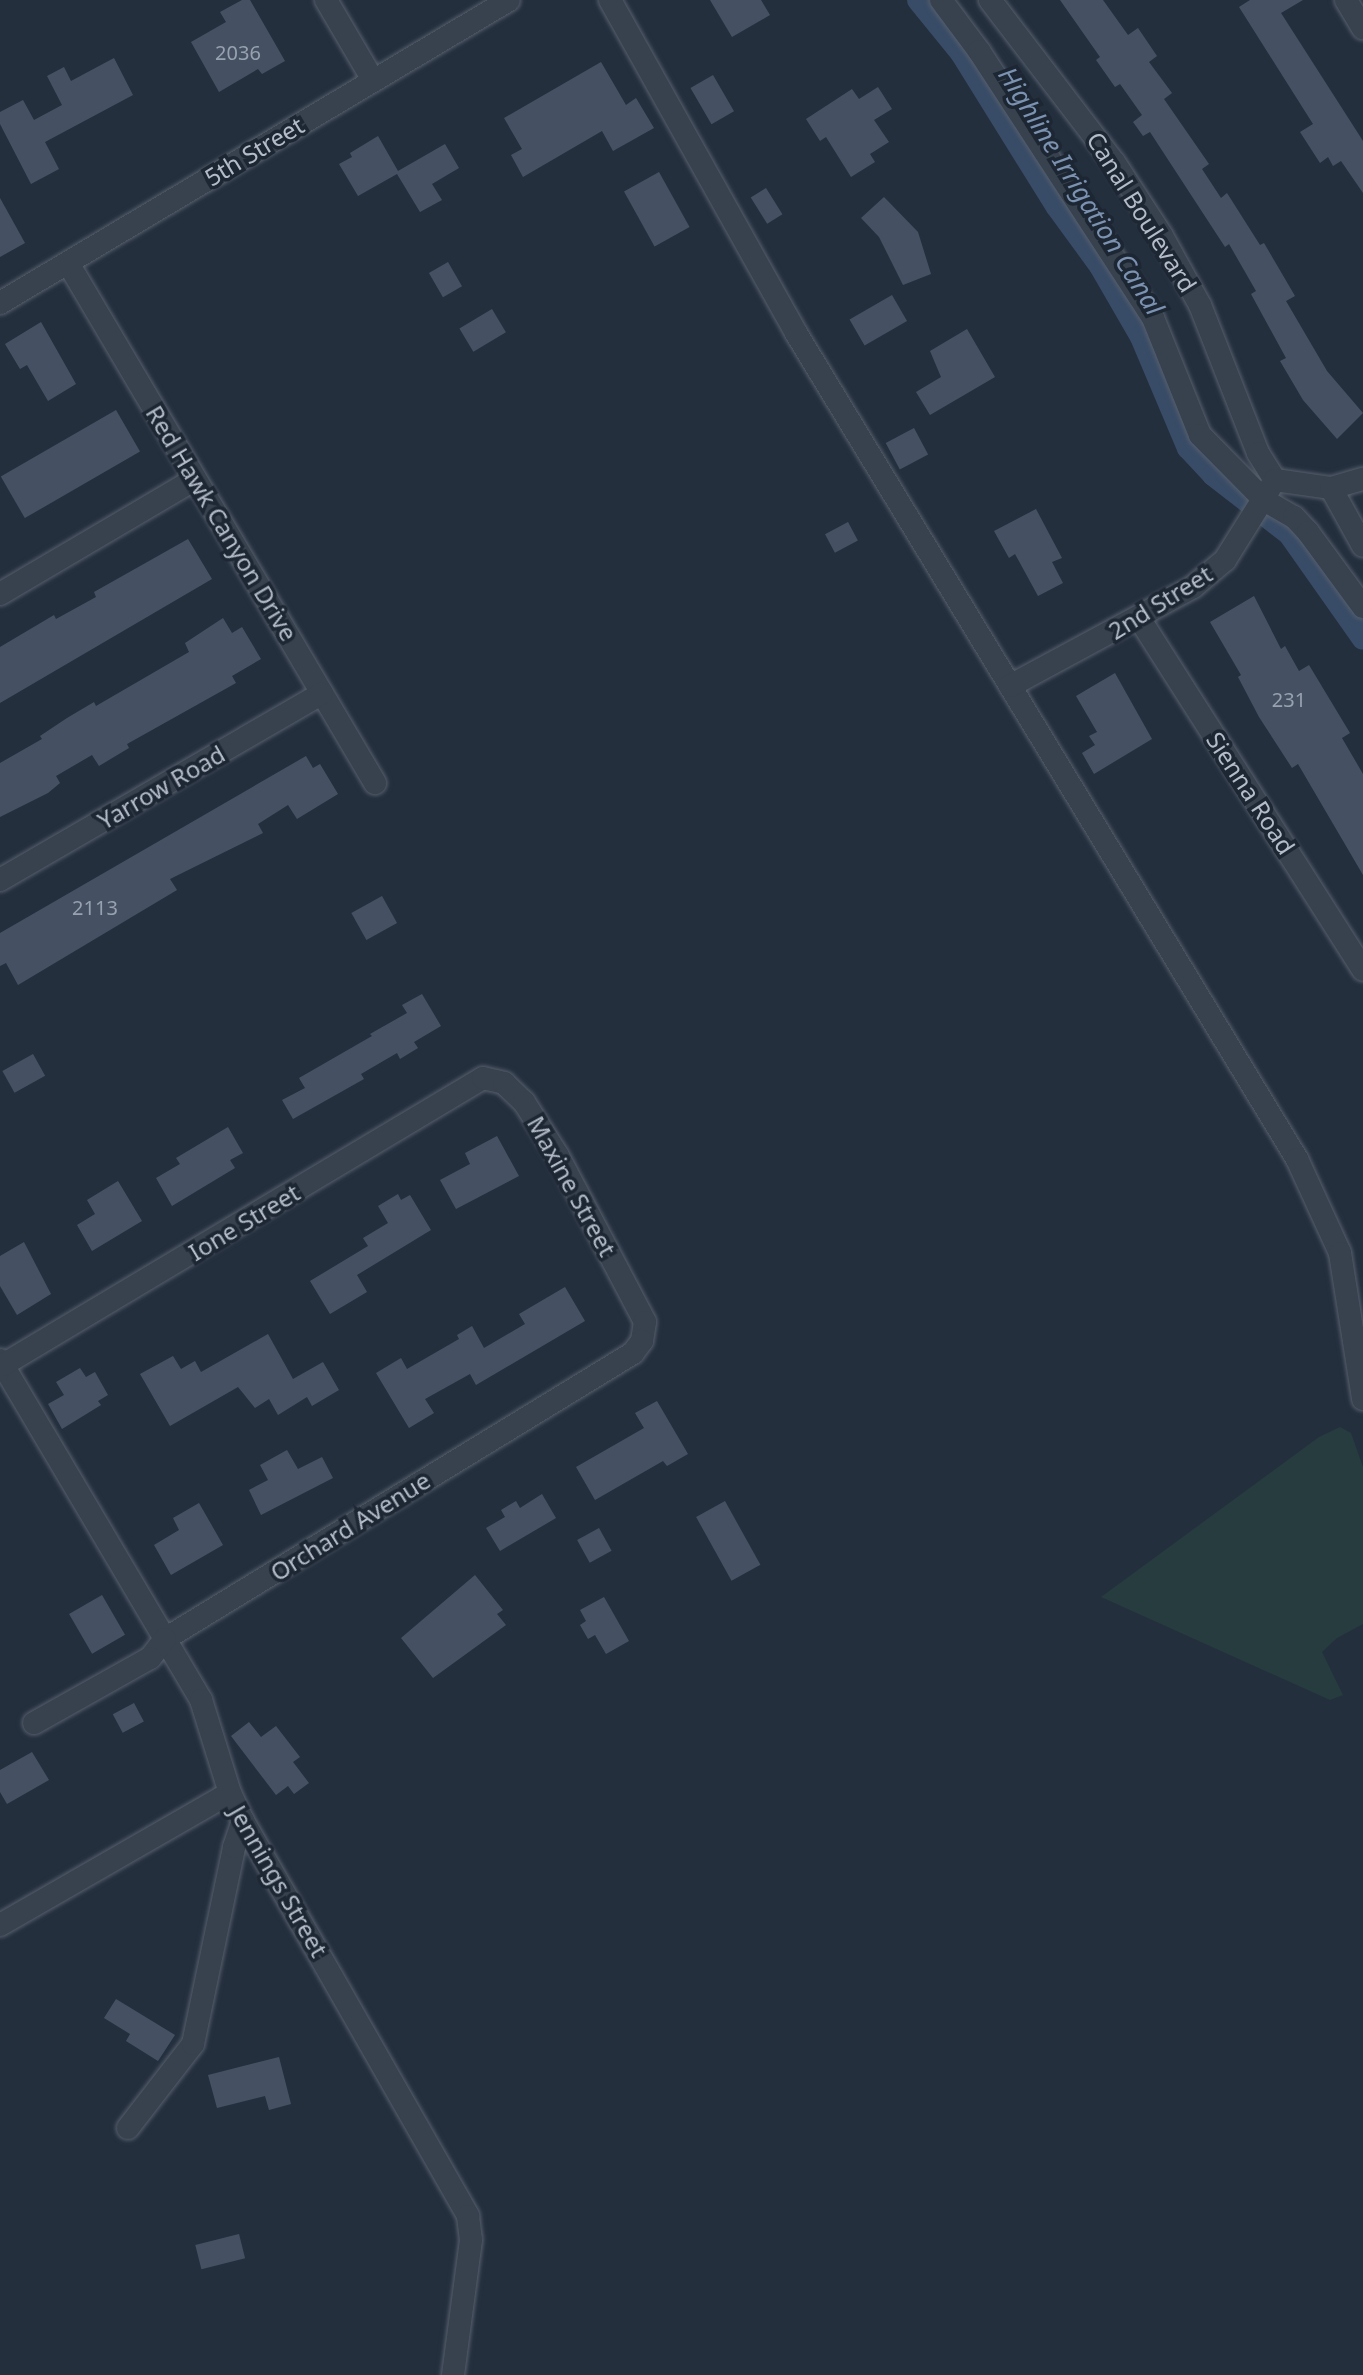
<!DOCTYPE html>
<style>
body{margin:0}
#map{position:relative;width:1363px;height:2375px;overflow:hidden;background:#242f3e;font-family:"Noto Sans",sans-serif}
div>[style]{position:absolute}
.green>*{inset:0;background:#263c3f}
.canal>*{height:22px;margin:-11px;padding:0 11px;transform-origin:11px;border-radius:11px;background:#394c67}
.building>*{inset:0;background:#455162;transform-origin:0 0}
.roads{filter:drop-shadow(0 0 2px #565f6c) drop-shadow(0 0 2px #565f6c)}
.minor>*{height:22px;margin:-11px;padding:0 11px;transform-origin:11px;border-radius:11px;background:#38414e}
span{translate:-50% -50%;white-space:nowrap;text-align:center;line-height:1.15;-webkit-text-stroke:7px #1d2633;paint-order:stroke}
.number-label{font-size:20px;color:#98a1af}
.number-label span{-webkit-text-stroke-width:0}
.street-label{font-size:24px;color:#b4bcc9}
.water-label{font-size:26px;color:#7c92b1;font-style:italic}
</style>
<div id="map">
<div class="green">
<div style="clip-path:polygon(1340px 1427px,1351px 1433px,1363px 1467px,1363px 1624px,1337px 1638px,1322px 1652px,1343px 1695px,1330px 1700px,1101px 1597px,1319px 1437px)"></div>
</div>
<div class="canal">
<div style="left:918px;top:0;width:68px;rotate:50.9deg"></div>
<div style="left:961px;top:53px;width:181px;rotate:58.1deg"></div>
<div style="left:1057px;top:207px;width:73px;rotate:53.9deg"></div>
<div style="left:1100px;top:266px;width:82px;rotate:60deg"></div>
<div style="left:1141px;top:337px;width:121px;rotate:67.1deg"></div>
<div style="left:1188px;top:448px;width:37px;rotate:47deg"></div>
<div style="left:1213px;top:475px;width:96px;rotate:37.8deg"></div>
<div style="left:1289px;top:534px;width:128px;rotate:54.8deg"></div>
</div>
<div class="building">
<div style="clip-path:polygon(242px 0,250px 0,285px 61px,262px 74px,258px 69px,219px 92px,191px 42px,226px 22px,220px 12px)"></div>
<div style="clip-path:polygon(710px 0,761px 0,770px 15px,732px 37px)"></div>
<div style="clip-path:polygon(1060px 0,1103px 0,1128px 35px,1138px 28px,1157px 56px,1149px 62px,1172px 93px,1164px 99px,1209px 164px,1202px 169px,1221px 198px,1227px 193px,1260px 245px,1264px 243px,1295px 296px,1286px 301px,1327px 371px,1363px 413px,1337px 439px,1303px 400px,1280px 361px,1286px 358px,1251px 294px,1256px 291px,1229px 244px,1225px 247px,1150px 132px,1143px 136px,1133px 122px,1142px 115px,1120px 84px,1115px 87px,1096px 60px,1100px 57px)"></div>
<div style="clip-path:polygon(1250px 0,1303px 0,1281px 13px,1363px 141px,1363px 193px,1341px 161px,1333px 166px,1328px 157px,1320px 163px,1300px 132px,1313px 124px,1239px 7px)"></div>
<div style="clip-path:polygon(114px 58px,133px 95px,45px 142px,59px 169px,31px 184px,0 124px,0 112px,23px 100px,34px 120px,62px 105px,47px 76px,64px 67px,71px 81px)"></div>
<div style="clip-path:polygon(601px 62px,626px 105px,636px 98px,654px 128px,613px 151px,602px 131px,523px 177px,511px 155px,522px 149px,504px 118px)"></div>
<div style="left:713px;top:75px;width:42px;height:26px;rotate:60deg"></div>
<div style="clip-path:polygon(878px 87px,892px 109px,874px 120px,889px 142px,870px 154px,875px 162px,851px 177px,826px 137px,820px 141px,806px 119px,852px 89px,859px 99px)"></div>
<div style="clip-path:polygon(378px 136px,398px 171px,445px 144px,459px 168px,432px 184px,442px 200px,420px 212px,397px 174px,358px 196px,339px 164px,352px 157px,350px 153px)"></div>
<div style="left:659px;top:172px;width:63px;height:40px;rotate:61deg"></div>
<div style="left:766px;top:188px;width:31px;height:18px;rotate:58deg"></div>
<div style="clip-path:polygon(884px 197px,918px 232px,931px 274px,903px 285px,879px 237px,861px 218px)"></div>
<div style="clip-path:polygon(0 198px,25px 243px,0 257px)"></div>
<div style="left:448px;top:262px;width:28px;height:22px;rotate:60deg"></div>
<div style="left:892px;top:295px;width:30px;height:49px;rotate:60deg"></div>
<div style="left:492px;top:309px;width:27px;height:38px;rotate:59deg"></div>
<div style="clip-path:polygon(41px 322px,76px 384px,48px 401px,27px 365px,20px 369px,5px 344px)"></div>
<div style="clip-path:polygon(967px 329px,995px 377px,930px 415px,916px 392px,941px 377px,930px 351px)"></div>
<div style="left:116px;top:410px;width:48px;height:133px;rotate:60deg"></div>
<div style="left:914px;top:428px;width:30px;height:32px;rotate:62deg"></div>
<div style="clip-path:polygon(1036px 509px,1062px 558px,1052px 562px,1063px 583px,1038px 596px,1015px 554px,1009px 558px,994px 531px)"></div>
<div style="left:848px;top:522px;width:21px;height:26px;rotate:62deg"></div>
<div style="clip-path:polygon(188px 539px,212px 579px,0 703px,0 647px,54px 615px,56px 619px,96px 597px,94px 592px)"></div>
<div style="clip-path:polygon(1254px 596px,1281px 649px,1285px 646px,1299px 671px,1309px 665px,1350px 733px,1342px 738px,1363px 774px,1363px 875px,1298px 764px,1292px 768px,1259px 717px,1238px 677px,1241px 675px,1210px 622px)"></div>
<div style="clip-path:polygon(223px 618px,232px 633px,242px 627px,261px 659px,232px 676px,236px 683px,127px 744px,129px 748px,99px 766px,92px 755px,56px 776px,60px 783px,48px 793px,0 817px,0 763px,42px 739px,40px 736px,67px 718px,94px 702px,96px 706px,189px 652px,185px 643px)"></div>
<div style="clip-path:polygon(1115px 673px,1152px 739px,1094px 774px,1082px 753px,1095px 745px,1089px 736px,1097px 732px,1076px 696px)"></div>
<div style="clip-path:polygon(306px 756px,313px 768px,320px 764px,338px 794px,297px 819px,288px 805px,258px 824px,263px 833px,170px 879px,177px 890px,18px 985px,6px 963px,0 966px,0 933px)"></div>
<div style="left:382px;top:896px;width:31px;height:35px;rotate:61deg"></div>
<div style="clip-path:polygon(422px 994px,441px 1026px,414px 1042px,418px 1048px,400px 1059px,397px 1053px,361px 1074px,364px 1079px,293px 1119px,282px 1100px,305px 1088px,299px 1078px,372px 1036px,370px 1034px,407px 1013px,402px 1005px)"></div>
<div style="left:33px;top:1054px;width:25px;height:35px;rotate:61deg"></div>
<div style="clip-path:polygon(228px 1127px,243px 1153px,230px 1160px,235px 1168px,172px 1206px,156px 1178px,180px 1164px,176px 1158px)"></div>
<div style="clip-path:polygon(497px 1136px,519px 1176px,456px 1209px,440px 1180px,470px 1164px,465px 1153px)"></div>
<div style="clip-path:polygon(118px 1181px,142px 1221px,92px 1251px,77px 1225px,95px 1214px,87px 1200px)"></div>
<div style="clip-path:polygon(398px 1194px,401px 1200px,410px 1195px,431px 1230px,357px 1275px,367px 1292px,330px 1314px,310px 1281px,368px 1246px,363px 1238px,388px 1223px,378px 1206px)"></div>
<div style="clip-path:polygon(24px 1242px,51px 1294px,17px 1315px,0 1286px,0 1256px)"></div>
<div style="clip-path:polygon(565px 1287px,585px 1321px,476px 1385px,470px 1374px,425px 1399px,434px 1413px,409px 1428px,376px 1373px,401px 1358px,407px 1369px,459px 1339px,457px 1335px,472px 1326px,484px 1348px,525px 1324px,519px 1314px)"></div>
<div style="clip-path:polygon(268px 1334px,293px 1379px,323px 1362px,339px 1390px,312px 1406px,307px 1397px,278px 1415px,269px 1399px,255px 1408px,238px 1387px,170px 1426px,140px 1374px,173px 1356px,181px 1369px,195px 1361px,201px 1372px)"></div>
<div style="clip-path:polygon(80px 1368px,86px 1377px,95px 1372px,108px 1395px,98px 1401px,101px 1405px,62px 1429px,48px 1404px,64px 1395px,56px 1382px)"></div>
<div style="clip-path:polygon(657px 1401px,688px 1454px,667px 1466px,663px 1461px,595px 1500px,576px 1467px,644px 1428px,635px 1413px)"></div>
<div style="clip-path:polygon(287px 1450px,298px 1469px,322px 1457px,333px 1478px,261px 1515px,249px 1490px,268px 1480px,260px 1465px)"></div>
<div style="clip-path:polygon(542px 1494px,556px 1518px,500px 1551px,486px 1528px,505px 1517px,501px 1510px,516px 1501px,520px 1508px)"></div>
<div style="left:725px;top:1501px;width:73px;height:33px;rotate:61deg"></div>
<div style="clip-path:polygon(199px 1503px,223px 1545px,171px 1575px,154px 1545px,179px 1530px,173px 1518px)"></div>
<div style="left:599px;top:1528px;width:26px;height:25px;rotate:61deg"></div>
<div style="clip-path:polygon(475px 1575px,503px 1610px,497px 1614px,506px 1625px,433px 1678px,401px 1638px)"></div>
<div style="left:102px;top:1595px;width:46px;height:38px;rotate:60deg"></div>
<div style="clip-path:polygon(604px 1597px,629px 1641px,606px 1654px,595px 1635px,588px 1639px,580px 1625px,586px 1621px,580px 1610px)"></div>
<div style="left:134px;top:1703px;width:21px;height:24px;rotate:62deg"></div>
<div style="clip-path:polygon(249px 1722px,261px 1737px,276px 1726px,300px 1757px,293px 1762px,309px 1783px,294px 1794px,288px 1786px,276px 1795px,231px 1736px)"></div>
<div style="clip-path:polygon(32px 1752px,49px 1780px,7px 1804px,0 1792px,0 1770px)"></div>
<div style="clip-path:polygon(116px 1999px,175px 2035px,158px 2061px,126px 2041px,130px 2034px,104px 2018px)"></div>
<div style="clip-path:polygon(279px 2057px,291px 2104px,269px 2110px,265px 2096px,217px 2108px,208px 2075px)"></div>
<div style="left:239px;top:2234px;width:25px;height:45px;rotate:76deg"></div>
</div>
<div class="roads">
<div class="minor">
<div style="left:326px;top:0;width:93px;rotate:59.6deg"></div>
<div style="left:610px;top:0;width:381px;rotate:60.8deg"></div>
<div style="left:796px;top:333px;width:966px;rotate:58.76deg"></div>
<div style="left:1297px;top:1159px;width:103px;rotate:65.4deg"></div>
<div style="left:1340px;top:1253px;width:148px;rotate:81deg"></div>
<div style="left:941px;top:0;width:64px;rotate:53.3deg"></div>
<div style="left:979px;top:51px;width:319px;rotate:56.9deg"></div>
<div style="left:1153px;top:318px;width:126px;rotate:68.1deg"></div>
<div style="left:1200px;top:435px;width:91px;rotate:45.4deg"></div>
<div style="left:1264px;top:500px;width:34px;rotate:30deg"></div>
<div style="left:1294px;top:517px;width:21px;rotate:47deg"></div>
<div style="left:1308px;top:532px;width:93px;rotate:53.7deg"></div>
<div style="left:990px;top:0;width:204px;rotate:52.6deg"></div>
<div style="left:1114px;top:162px;width:88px;rotate:57deg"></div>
<div style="left:1162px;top:236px;width:79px;rotate:61.2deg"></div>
<div style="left:1200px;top:305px;width:159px;rotate:68.6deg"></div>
<div style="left:1258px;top:453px;width:32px;rotate:58deg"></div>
<div style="left:1275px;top:480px;width:57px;rotate:8.1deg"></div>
<div style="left:1331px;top:488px;width:33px;rotate:-16deg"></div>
<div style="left:1346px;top:0;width:33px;rotate:59deg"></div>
<div style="left:68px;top:263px;width:604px;rotate:59.44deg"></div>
<div style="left:0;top:303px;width:592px;rotate:-30.76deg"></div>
<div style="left:1331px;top:488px;width:66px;rotate:61.1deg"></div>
<div style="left:0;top:594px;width:226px;rotate:-30.5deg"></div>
<div style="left:1139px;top:618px;width:417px;rotate:57.5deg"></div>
<div style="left:1010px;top:686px;width:208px;rotate:-28.4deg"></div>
<div style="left:1193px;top:587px;width:42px;rotate:-40.2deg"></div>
<div style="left:1225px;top:560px;width:85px;rotate:-58deg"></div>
<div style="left:0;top:880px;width:372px;rotate:-30.1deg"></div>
<div style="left:0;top:1360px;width:395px;rotate:59.4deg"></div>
<div style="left:201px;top:1700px;width:97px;rotate:72.7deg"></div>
<div style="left:230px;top:1793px;width:31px;rotate:65deg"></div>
<div style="left:243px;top:1821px;width:455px;rotate:60.3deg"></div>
<div style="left:468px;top:2216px;width:24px;rotate:83deg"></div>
<div style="left:471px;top:2240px;width:136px;rotate:97.6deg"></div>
<div style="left:3px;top:1365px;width:559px;rotate:-30.88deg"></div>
<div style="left:483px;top:1078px;width:22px;rotate:13deg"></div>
<div style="left:504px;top:1083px;width:28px;rotate:44deg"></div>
<div style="left:524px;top:1102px;width:64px;rotate:57.8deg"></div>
<div style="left:558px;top:1156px;width:187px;rotate:62.3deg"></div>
<div style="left:645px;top:1322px;width:19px;rotate:99deg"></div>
<div style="left:642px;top:1341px;width:15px;rotate:127deg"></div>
<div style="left:633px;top:1353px;width:548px;rotate:148.57deg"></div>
<div style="left:165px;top:1639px;width:24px;rotate:128deg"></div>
<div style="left:150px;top:1658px;width:133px;rotate:150.7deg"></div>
<div style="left:0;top:1925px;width:265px;rotate:-29.9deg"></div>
<div style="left:128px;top:2128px;width:106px;rotate:-52.3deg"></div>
<div style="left:193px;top:2044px;width:201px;rotate:-78.2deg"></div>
<div style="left:234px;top:1847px;width:28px;rotate:-71deg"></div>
</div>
</div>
<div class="number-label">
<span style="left:238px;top:52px">2036</span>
<span style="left:1289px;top:699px">231</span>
<span style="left:95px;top:907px">2113</span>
</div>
<div class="street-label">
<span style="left:254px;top:151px;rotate:-31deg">5th Street</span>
<span style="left:1142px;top:212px;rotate:58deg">Canal Boulevard</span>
<span style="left:222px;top:523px;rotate:59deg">Red Hawk Canyon Drive</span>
<span style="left:1160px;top:602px;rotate:-32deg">2nd Street</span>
<span style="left:161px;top:787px;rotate:-30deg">Yarrow Road</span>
<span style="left:1251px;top:793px;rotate:57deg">Sienna Road</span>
<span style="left:572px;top:1186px;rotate:61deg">Maxine Street</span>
<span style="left:244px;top:1222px;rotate:-31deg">Ione Street</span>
<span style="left:350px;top:1526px;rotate:-32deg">Orchard Avenue</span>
<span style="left:279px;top:1881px;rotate:60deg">Jennings Street</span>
</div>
<div class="water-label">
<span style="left:1081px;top:191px;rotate:58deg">Highline Irrigation Canal</span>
</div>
</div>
